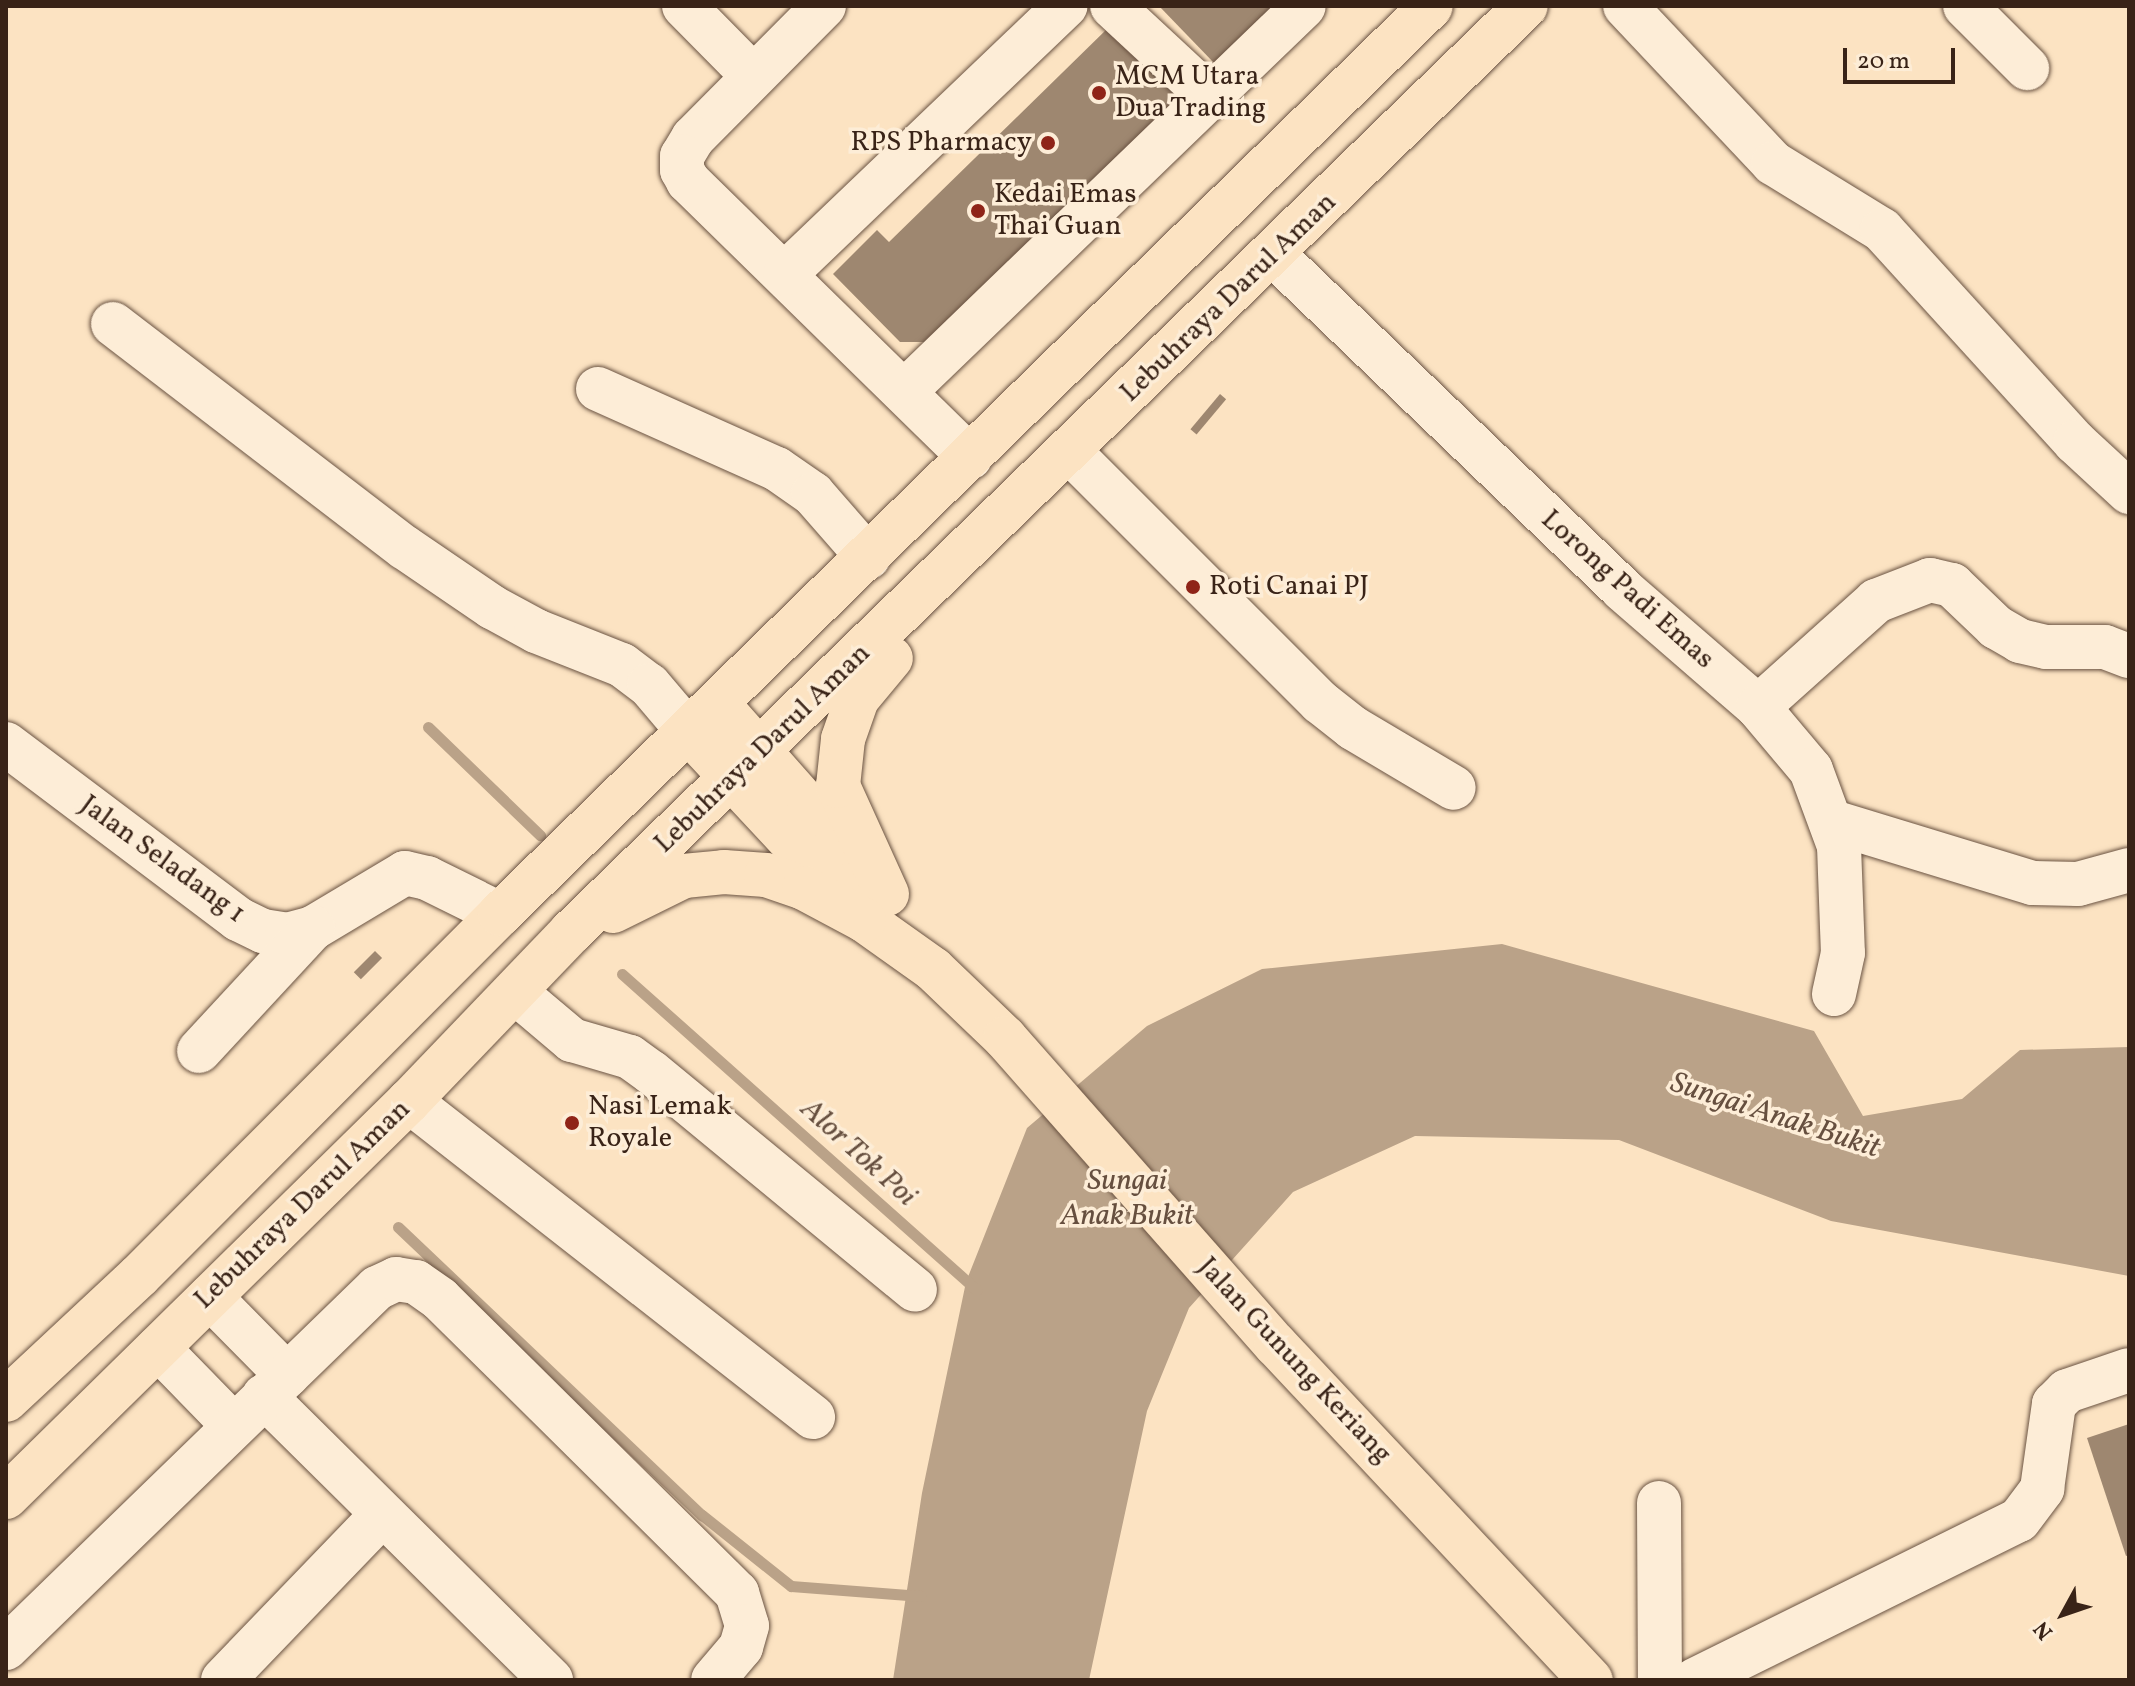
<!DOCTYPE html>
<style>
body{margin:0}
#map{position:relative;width:2135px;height:1686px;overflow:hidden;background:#fce3c2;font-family:Vollkorn,serif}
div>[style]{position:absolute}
.water>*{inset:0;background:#baa288}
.stream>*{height:11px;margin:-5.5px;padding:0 5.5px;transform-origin:5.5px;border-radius:5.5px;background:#baa288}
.building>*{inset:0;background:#9e8770;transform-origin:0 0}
.roads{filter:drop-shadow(0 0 2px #6a5342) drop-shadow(0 0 2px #6a5342)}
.minor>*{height:44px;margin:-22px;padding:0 22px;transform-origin:22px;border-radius:22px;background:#fdedd7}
.major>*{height:44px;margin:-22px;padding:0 22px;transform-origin:22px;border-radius:22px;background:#fce3c2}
.highway>*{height:44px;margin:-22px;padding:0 22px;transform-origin:22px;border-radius:22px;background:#fce3c2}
.dots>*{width:22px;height:22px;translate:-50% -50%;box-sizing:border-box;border:4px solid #fdedd7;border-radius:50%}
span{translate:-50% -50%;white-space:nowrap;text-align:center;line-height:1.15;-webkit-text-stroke:7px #fdedd7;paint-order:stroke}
.poi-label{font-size:28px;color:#392317}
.left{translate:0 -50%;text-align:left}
.right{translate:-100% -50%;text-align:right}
.street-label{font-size:28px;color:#392317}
.water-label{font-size:30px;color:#664f3f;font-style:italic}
.frame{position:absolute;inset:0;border:8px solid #392317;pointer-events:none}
.north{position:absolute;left:2023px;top:1574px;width:80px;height:80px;-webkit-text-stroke:6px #fdedd7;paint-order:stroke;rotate:230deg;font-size:22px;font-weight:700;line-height:32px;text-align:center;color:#392317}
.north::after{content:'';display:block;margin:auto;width:28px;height:36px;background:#392317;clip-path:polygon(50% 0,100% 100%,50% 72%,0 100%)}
.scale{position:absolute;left:1843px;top:48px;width:112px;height:36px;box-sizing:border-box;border:4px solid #392317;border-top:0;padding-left:10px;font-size:24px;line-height:28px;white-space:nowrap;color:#392317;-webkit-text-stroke:6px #fdedd7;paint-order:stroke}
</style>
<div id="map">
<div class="water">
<div style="clip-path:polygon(1502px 944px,1814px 1031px,1863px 1116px,1962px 1099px,2020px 1050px,2129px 1047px,2129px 1276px,1831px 1221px,1619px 1140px,1415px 1136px,1293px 1192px,1189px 1308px,1147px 1411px,1089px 1680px,893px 1680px,922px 1493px,966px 1282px,1027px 1128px,1147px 1026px,1262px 969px)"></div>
</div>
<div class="stream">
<div style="left:428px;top:727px;width:156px;rotate:44deg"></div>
<div style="left:622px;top:974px;width:475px;rotate:41.7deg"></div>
<div style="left:398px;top:1227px;width:419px;rotate:43.5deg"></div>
<div style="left:702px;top:1515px;width:114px;rotate:38.6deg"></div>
<div style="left:791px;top:1586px;width:130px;rotate:4.4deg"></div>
</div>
<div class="building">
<div style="clip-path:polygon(1159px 6px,1273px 6px,1215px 64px)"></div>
<div style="clip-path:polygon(1109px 27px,1179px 98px,930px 342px,900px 342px,833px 274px,877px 230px,889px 242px)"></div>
<div style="left:1220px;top:394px;width:8px;height:46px;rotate:40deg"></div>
<div style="left:375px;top:951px;width:10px;height:30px;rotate:45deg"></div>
<div style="clip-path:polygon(2129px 1424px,2129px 1555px,2126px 1556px,2087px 1438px)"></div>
</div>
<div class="roads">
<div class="minor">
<div style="left:684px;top:6px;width:95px;rotate:45.4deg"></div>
<div style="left:824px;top:6px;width:186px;rotate:134.8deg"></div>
<div style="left:693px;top:138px;width:21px;rotate:121deg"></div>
<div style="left:682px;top:156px;width:14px;rotate:90deg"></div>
<div style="left:682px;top:170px;width:13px;rotate:61deg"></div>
<div style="left:688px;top:181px;width:395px;rotate:44.4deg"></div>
<div style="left:1112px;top:6px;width:134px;rotate:42.9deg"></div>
<div style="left:1625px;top:6px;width:216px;rotate:46.7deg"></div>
<div style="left:1773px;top:163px;width:128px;rotate:31.6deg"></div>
<div style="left:1882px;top:230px;width:287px;rotate:47.7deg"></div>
<div style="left:2075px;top:442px;width:74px;rotate:42.8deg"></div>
<div style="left:1965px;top:6px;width:88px;rotate:45deg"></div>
<div style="left:1273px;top:254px;width:484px;rotate:43.8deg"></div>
<div style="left:1622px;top:589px;width:180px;rotate:40.9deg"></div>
<div style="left:1758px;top:707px;width:82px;rotate:49.9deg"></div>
<div style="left:1811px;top:770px;width:81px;rotate:69.8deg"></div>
<div style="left:1839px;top:846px;width:107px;rotate:87.9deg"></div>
<div style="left:1843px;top:953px;width:42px;rotate:102.4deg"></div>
<div style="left:785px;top:274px;width:388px;rotate:-43.7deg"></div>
<div style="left:113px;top:324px;width:367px;rotate:37.5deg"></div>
<div style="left:404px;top:547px;width:107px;rotate:34.3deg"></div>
<div style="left:492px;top:607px;width:50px;rotate:28.6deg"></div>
<div style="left:536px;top:631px;width:92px;rotate:21.6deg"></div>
<div style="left:622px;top:665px;width:34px;rotate:37deg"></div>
<div style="left:649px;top:685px;width:60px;rotate:49.7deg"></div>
<div style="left:598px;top:389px;width:196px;rotate:24.1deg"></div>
<div style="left:777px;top:469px;width:44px;rotate:34.8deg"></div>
<div style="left:813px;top:494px;width:84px;rotate:48.9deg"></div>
<div style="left:905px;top:391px;width:554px;rotate:-43.98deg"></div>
<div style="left:1071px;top:453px;width:352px;rotate:45deg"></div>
<div style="left:1320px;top:702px;width:42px;rotate:38.2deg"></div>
<div style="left:1353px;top:728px;width:117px;rotate:30.7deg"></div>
<div style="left:1758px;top:707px;width:159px;rotate:-41.9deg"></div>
<div style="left:1876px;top:601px;width:58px;rotate:-21.3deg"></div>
<div style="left:1930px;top:580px;width:23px;rotate:13deg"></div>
<div style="left:1952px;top:585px;width:61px;rotate:43.7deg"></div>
<div style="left:1996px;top:627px;width:28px;rotate:30deg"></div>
<div style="left:2020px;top:641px;width:27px;rotate:13deg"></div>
<div style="left:2046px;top:647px;width:59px"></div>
<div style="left:2105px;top:647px;width:26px;rotate:21deg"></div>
<div style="left:6px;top:744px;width:291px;rotate:37deg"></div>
<div style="left:238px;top:919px;width:28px;rotate:26deg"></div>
<div style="left:263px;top:931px;width:24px;rotate:9deg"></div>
<div style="left:287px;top:935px;width:27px;rotate:-15deg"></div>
<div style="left:313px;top:928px;width:107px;rotate:-30.9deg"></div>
<div style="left:405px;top:873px;width:23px;rotate:13deg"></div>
<div style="left:427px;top:878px;width:81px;rotate:26.3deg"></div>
<div style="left:1833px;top:822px;width:209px;rotate:17deg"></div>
<div style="left:2033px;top:883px;width:45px;rotate:1.3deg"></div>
<div style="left:2078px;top:884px;width:53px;rotate:-15.4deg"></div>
<div style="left:515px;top:992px;width:75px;rotate:40.1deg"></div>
<div style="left:572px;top:1040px;width:60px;rotate:16.3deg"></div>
<div style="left:630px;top:1057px;width:26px;rotate:36deg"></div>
<div style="left:651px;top:1072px;width:342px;rotate:39.5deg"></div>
<div style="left:199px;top:1051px;width:168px;rotate:-47.2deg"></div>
<div style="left:409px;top:1101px;width:513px;rotate:38.03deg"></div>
<div style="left:210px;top:1297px;width:110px;rotate:45.4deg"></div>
<div style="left:158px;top:1348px;width:109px;rotate:45.7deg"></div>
<div style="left:264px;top:1396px;width:404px;rotate:44.7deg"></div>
<div style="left:1659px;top:1503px;width:177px;rotate:89.7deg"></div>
<div style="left:6px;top:1648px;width:517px;rotate:-44.14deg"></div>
<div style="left:377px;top:1288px;width:21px;rotate:-25deg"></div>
<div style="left:396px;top:1279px;width:20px;rotate:9deg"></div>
<div style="left:416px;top:1282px;width:29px;rotate:35deg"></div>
<div style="left:440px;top:1299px;width:418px;rotate:44.7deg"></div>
<div style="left:737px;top:1593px;width:34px;rotate:73deg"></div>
<div style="left:747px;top:1626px;width:22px;rotate:106deg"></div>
<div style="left:741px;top:1647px;width:43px;rotate:130.3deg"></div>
<div style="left:223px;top:1680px;width:229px;rotate:-46.1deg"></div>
<div style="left:1695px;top:1680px;width:361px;rotate:-26.3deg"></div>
<div style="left:2019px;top:1520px;width:39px;rotate:-53deg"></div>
<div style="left:2042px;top:1489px;width:86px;rotate:-82deg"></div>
<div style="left:2054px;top:1404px;width:18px;rotate:-45deg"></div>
<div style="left:2067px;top:1391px;width:65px;rotate:-18.7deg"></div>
</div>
<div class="major">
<div style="left:717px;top:703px;width:242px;rotate:48.5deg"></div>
<div style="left:688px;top:731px;width:258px;rotate:47deg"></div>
<div style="left:864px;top:920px;width:85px;rotate:35.4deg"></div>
<div style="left:933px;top:969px;width:100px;rotate:43.8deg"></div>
<div style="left:1005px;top:1038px;width:409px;rotate:48.6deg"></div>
<div style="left:1276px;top:1345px;width:460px;rotate:46.8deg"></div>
</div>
<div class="highway">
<div style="left:887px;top:894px;width:119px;rotate:-114.4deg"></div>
<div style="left:838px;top:786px;width:47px;rotate:-83.9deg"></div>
<div style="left:843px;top:739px;width:42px;rotate:-70.7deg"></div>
<div style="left:857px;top:699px;width:53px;rotate:-50.3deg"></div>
<div style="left:613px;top:911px;width:79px;rotate:-26.2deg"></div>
<div style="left:684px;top:876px;width:40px;rotate:-5.7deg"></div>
<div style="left:724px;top:872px;width:42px;rotate:4.1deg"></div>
<div style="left:766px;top:875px;width:40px;rotate:18.9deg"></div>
<div style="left:804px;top:888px;width:68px;rotate:28.1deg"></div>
<div style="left:6px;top:1400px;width:182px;rotate:-43deg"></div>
<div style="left:139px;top:1276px;width:511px;rotate:-45.08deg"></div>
<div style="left:500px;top:914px;width:1300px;rotate:-44.28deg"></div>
<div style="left:6px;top:1497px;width:565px;rotate:-44.5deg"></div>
<div style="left:409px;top:1101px;width:234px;rotate:-46.2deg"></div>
<div style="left:571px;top:932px;width:1330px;rotate:-44.12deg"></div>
</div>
</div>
<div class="dots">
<div style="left:1099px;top:93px;background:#8f2418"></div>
<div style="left:1048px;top:143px;background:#8f2418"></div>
<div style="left:978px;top:211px;background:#8f2418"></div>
<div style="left:1193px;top:587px;background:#8f2418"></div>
<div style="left:572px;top:1123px;background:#8f2418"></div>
</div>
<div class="poi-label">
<span class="left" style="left:1115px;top:93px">MCM Utara<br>Dua Trading</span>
<span class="right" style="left:1032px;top:143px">RPS Pharmacy</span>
<span class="left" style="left:994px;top:211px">Kedai Emas<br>Thai Guan</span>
<span class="left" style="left:1209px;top:587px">Roti Canai PJ</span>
<span class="left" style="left:588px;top:1123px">Nasi Lemak<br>Royale</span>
</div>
<div class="street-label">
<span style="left:1229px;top:298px;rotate:-44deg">Lebuhraya Darul Aman</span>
<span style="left:1627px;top:590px;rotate:42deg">Lorong Padi Emas</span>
<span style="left:763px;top:749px;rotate:-44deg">Lebuhraya Darul Aman</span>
<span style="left:162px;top:860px;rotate:36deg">Jalan Seladang 1</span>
<span style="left:303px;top:1205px;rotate:-44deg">Lebuhraya Darul Aman</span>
<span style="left:1294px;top:1361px;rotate:47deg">Jalan Gunung Keriang</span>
</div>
<div class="water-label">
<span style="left:1775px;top:1116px;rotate:18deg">Sungai Anak Bukit</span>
<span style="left:858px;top:1153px;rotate:42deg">Alor Tok Poi</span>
<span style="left:1127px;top:1198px">Sungai<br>Anak Bukit</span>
</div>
<div class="frame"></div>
<div class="north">N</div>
<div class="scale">20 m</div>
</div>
